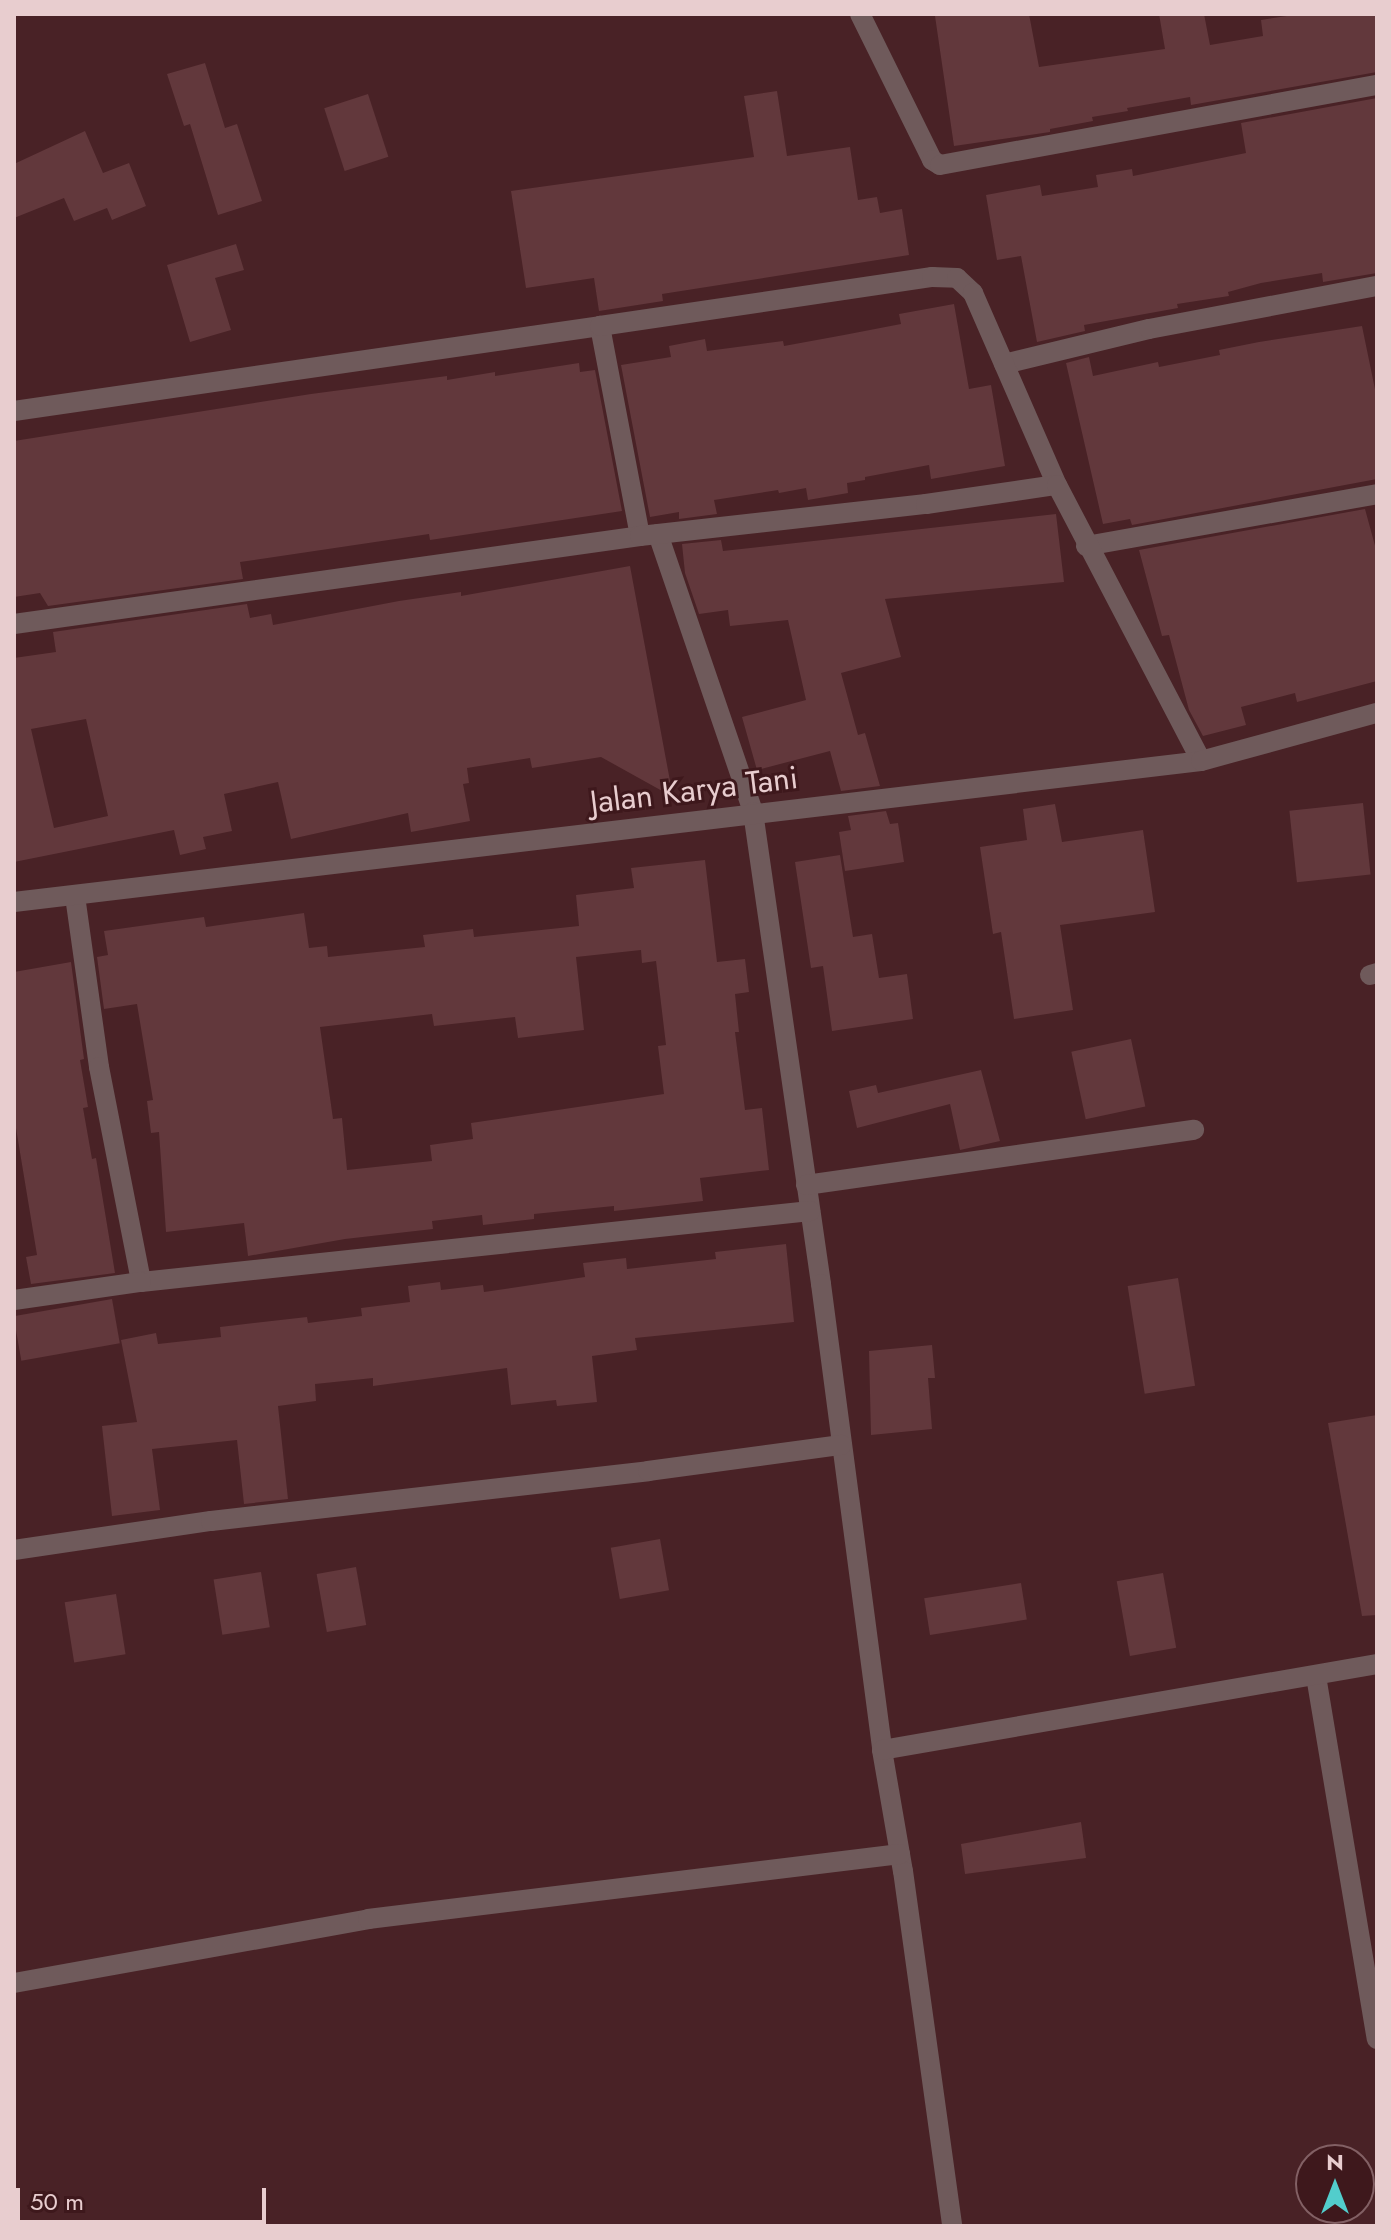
<!DOCTYPE html>
<style>
body{margin:0}
#map{position:relative;width:1391px;height:2240px;overflow:hidden;background:#492226;font-family:Jost,sans-serif}
div>[style]{position:absolute}
.building>*{inset:0;background:#62383c;transform-origin:0 0}
.minor>*{height:20px;margin:-10px;padding:0 10px;transform-origin:10px;border-radius:10px;background:#6f5a5b}
span{translate:-50% -50%;white-space:nowrap;text-align:center;line-height:1.15;-webkit-text-stroke:6px #3e181c;paint-order:stroke}
.street-label{font-size:32px;color:#e8cdcf}
.frame{position:absolute;inset:0;border:16px solid #e8cdcf;pointer-events:none}
.north{position:absolute;left:1295px;top:2144px;width:80px;height:80px;box-sizing:border-box;background:#3e181c;border:2px solid #826064;border-radius:50%;rotate:0deg;font-size:22px;font-weight:700;line-height:32px;text-align:center;color:#e8cdcf}
.north::after{content:'';display:block;margin:auto;width:28px;height:36px;background:#52cdcc;clip-path:polygon(50% 0,100% 100%,50% 72%,0 100%)}
.scale{position:absolute;left:16px;top:2188px;width:250px;height:36px;box-sizing:border-box;border:4px solid #e8cdcf;border-top:0;padding-left:10px;font-size:24px;line-height:28px;white-space:nowrap;color:#e8cdcf;-webkit-text-stroke:6px #3e181c;paint-order:stroke}
</style>
<div id="map">
<div class="building">
<div style="clip-path:polygon(949px 14px,1029px 14px,1039px 67px,1165px 49px,1159px 14px,1204px 14px,1210px 45px,1263px 36px,1261px 20px,1300px 14px,1377px 14px,1377px 72px,1191px 105px,1190px 97px,1127px 108px,1128px 111px,1092px 117px,1093px 121px,1050px 129px,1050px 132px,954px 146px,935px 16px)"></div>
<div style="clip-path:polygon(205px 63px,225px 128px,237px 124px,262px 201px,218px 215px,190px 124px,184px 126px,167px 74px)"></div>
<div style="clip-path:polygon(777px 91px,787px 156px,850px 147px,858px 200px,877px 197px,880px 213px,902px 209px,909px 255px,662px 294px,663px 301px,599px 311px,594px 278px,526px 288px,511px 191px,754px 157px,744px 96px)"></div>
<div style="left:368px;top:94px;width:66px;height:46px;rotate:72deg"></div>
<div style="clip-path:polygon(1377px 98px,1377px 273px,1323px 282px,1322px 273px,1261px 283px,1228px 292px,1229px 296px,1177px 304px,1178px 308px,1084px 325px,1085px 331px,1037px 342px,1021px 256px,997px 260px,986px 195px,1040px 185px,1042px 196px,1098px 187px,1096px 175px,1132px 169px,1133px 176px,1246px 153px,1241px 123px)"></div>
<div style="clip-path:polygon(85px 131px,103px 173px,129px 163px,146px 206px,112px 220px,107px 208px,74px 221px,64px 198px,14px 218px,14px 164px)"></div>
<div style="clip-path:polygon(236px 244px,244px 270px,215px 278px,231px 330px,190px 342px,167px 265px)"></div>
<div style="clip-path:polygon(954px 304px,969px 389px,991px 385px,1005px 466px,931px 479px,929px 465px,865px 477px,865px 480px,847px 483px,848px 493px,808px 500px,806px 488px,779px 493px,778px 490px,714px 500px,717px 514px,679px 519px,679px 512px,650px 517px,621px 365px,671px 357px,669px 346px,705px 339px,707px 351px,783px 341px,784px 346px,844px 335px,901px 324px,899px 314px)"></div>
<div style="clip-path:polygon(1362px 326px,1377px 399px,1377px 479px,1132px 525px,1130px 519px,1103px 524px,1066px 363px,1089px 357px,1093px 376px,1158px 362px,1159px 367px,1220px 355px,1219px 350px,1259px 342px)"></div>
<div style="clip-path:polygon(579px 363px,580px 372px,595px 370px,622px 511px,430px 540px,429px 534px,240px 562px,243px 579px,48px 606px,40px 593px,14px 597px,14px 441px,311px 394px,447px 376px,447px 380px,495px 372px,495px 376px)"></div>
<div style="clip-path:polygon(1365px 509px,1377px 553px,1377px 681px,1297px 702px,1295px 693px,1241px 707px,1246px 725px,1203px 736px,1189px 710px,1169px 635px,1162px 636px,1139px 550px)"></div>
<div style="clip-path:polygon(1056px 514px,1064px 582px,885px 599px,901px 657px,841px 673px,858px 735px,865px 733px,880px 786px,841px 791px,830px 751px,757px 770px,742px 717px,806px 700px,788px 620px,730px 626px,728px 610px,699px 614px,685px 573px,682px 544px,721px 540px,723px 551px)"></div>
<div style="clip-path:polygon(evenodd,630px 566px,673px 797px,601px 757px,532px 768px,530px 758px,467px 768px,469px 783px,463px 784px,470px 821px,411px 832px,408px 813px,291px 839px,278px 782px,224px 794px,232px 831px,203px 837px,206px 849px,180px 855px,174px 830px,14px 862px,14px 658px,56px 652px,53px 632px,247px 604px,250px 618px,271px 614px,273px 625px,399px 601px,461px 592px,461px 596px,630px 566px,86px 719px,108px 816px,54px 828px,31px 729px,86px 719px)"></div>
<div style="left:1363px;top:803px;width:72px;height:74px;rotate:84deg"></div>
<div style="clip-path:polygon(1055px 804px,1062px 842px,1143px 830px,1155px 912px,1060px 925px,1073px 1010px,1014px 1019px,1001px 932px,993px 934px,980px 847px,1027px 840px,1023px 809px)"></div>
<div style="clip-path:polygon(886px 811px,890px 824px,898px 823px,904px 862px,845px 871px,839px 832px,851px 830px,848px 816px)"></div>
<div style="clip-path:polygon(840px 855px,853px 937px,872px 934px,879px 978px,907px 974px,913px 1019px,832px 1031px,823px 966px,811px 968px,795px 862px)"></div>
<div style="clip-path:polygon(evenodd,705px 860px,717px 962px,745px 959px,749px 992px,735px 994px,739px 1032px,735px 1032px,745px 1110px,762px 1108px,769px 1170px,700px 1178px,703px 1201px,614px 1211px,614px 1206px,534px 1214px,534px 1219px,483px 1225px,482px 1215px,432px 1221px,433px 1229px,345px 1239px,248px 1256px,244px 1223px,166px 1232px,159px 1132px,151px 1133px,147px 1101px,153px 1100px,137px 1004px,104px 1009px,97px 957px,108px 955px,104px 931px,204px 917px,206px 927px,304px 913px,309px 948px,327px 946px,328px 957px,425px 947px,423px 935px,473px 929px,474px 937px,579px 926px,576px 895px,634px 888px,631px 868px,705px 860px,641px 950px,642px 963px,656px 961px,666px 1045px,658px 1046px,664px 1094px,471px 1123px,473px 1139px,430px 1145px,432px 1161px,347px 1170px,342px 1118px,333px 1119px,320px 1027px,432px 1014px,434px 1026px,515px 1017px,518px 1038px,584px 1030px,576px 957px,641px 950px)"></div>
<div style="clip-path:polygon(71px 962px,84px 1059px,80px 1060px,88px 1107px,83px 1108px,92px 1159px,96px 1158px,115px 1273px,31px 1284px,26px 1257px,37px 1255px,14px 1116px,14px 972px)"></div>
<div style="left:1131px;top:1039px;width:69px;height:61px;rotate:78deg"></div>
<div style="clip-path:polygon(981px 1070px,1000px 1141px,960px 1150px,950px 1104px,857px 1128px,849px 1091px,876px 1085px,878px 1093px)"></div>
<div style="clip-path:polygon(786px 1244px,794px 1322px,635px 1338px,637px 1350px,592px 1356px,597px 1402px,557px 1406px,556px 1400px,511px 1405px,507px 1368px,373px 1386px,373px 1378px,315px 1384px,316px 1401px,278px 1406px,288px 1499px,244px 1504px,237px 1440px,152px 1449px,160px 1510px,112px 1516px,102px 1426px,137px 1422px,121px 1340px,156px 1333px,158px 1344px,221px 1337px,220px 1327px,307px 1317px,308px 1323px,362px 1316px,361px 1308px,410px 1302px,408px 1286px,440px 1282px,441px 1290px,483px 1285px,484px 1292px,585px 1277px,583px 1263px,626px 1258px,627px 1269px,716px 1259px,715px 1252px)"></div>
<div style="left:1178px;top:1278px;width:109px;height:51px;rotate:81deg"></div>
<div style="left:112px;top:1299px;width:45px;height:100px;rotate:80deg"></div>
<div style="clip-path:polygon(932px 1345px,935px 1378px,928px 1378px,932px 1429px,871px 1435px,869px 1351px)"></div>
<div style="clip-path:polygon(1377px 1415px,1377px 1615px,1362px 1616px,1328px 1423px)"></div>
<div style="left:660px;top:1539px;width:52px;height:50px;rotate:80deg"></div>
<div style="left:356px;top:1567px;width:59px;height:40px;rotate:80deg"></div>
<div style="left:261px;top:1572px;width:56px;height:48px;rotate:81deg"></div>
<div style="left:1163px;top:1573px;width:76px;height:47px;rotate:80deg"></div>
<div style="left:1021px;top:1583px;width:37px;height:98px;rotate:81deg"></div>
<div style="left:116px;top:1594px;width:61px;height:52px;rotate:81deg"></div>
<div style="clip-path:polygon(1081px 1822px,1086px 1858px,965px 1874px,961px 1844px)"></div>
</div>
<div class="minor">
<div style="left:860px;top:14px;width:163px;rotate:63.7deg"></div>
<div style="left:932px;top:160px;width:9px;rotate:32deg"></div>
<div style="left:940px;top:165px;width:444px;rotate:-10.4deg"></div>
<div style="left:1004px;top:364px;width:149px;rotate:-13.6deg"></div>
<div style="left:1149px;top:329px;width:232px;rotate:-10.7deg"></div>
<div style="left:14px;top:411px;width:592px;rotate:-8.25deg"></div>
<div style="left:658px;top:534px;width:294px;rotate:71.1deg"></div>
<div style="left:753px;top:812px;width:477px;rotate:81.8deg"></div>
<div style="left:821px;top:1284px;width:470px;rotate:82.5deg"></div>
<div style="left:882px;top:1750px;width:123px;rotate:80.2deg"></div>
<div style="left:903px;top:1871px;width:358px;rotate:82.1deg"></div>
<div style="left:640px;top:536px;width:214px;rotate:-100.8deg"></div>
<div style="left:600px;top:326px;width:336px;rotate:-8.4deg"></div>
<div style="left:932px;top:277px;width:25px;rotate:2deg"></div>
<div style="left:957px;top:278px;width:22px;rotate:43deg"></div>
<div style="left:973px;top:293px;width:210px;rotate:66.4deg"></div>
<div style="left:1086px;top:546px;width:296px;rotate:-10.1deg"></div>
<div style="left:14px;top:624px;width:632px;rotate:-8deg"></div>
<div style="left:640px;top:536px;width:288px;rotate:-6.4deg"></div>
<div style="left:926px;top:504px;width:132px;rotate:-8.3deg"></div>
<div style="left:1057px;top:485px;width:311px;rotate:62.4deg"></div>
<div style="left:75px;top:896px;width:173px;rotate:82deg"></div>
<div style="left:99px;top:1067px;width:219px;rotate:78.9deg"></div>
<div style="left:141px;top:1282px;width:673px;rotate:-6.06deg"></div>
<div style="left:14px;top:902px;width:1195px;rotate:-6.77deg"></div>
<div style="left:1201px;top:761px;width:182px;rotate:-15.3deg"></div>
<div style="left:1370px;top:975px;width:7px;rotate:-16deg"></div>
<div style="left:806px;top:1185px;width:392px;rotate:-8.1deg"></div>
<div style="left:14px;top:1300px;width:128px;rotate:-8.1deg"></div>
<div style="left:14px;top:1550px;width:199px;rotate:-8.4deg"></div>
<div style="left:211px;top:1521px;width:440px;rotate:-6.5deg"></div>
<div style="left:648px;top:1471px;width:195px;rotate:-7.7deg"></div>
<div style="left:1316px;top:1676px;width:368px;rotate:80.5deg"></div>
<div style="left:882px;top:1750px;width:502px;rotate:-9.86deg"></div>
<div style="left:14px;top:1983px;width:360px;rotate:-10.2deg"></div>
<div style="left:368px;top:1919px;width:536px;rotate:-6.97deg"></div>
</div>
<div class="street-label">
<span style="left:694px;top:790px;rotate:-7deg">Jalan Karya Tani</span>
</div>
<div class="frame"></div>
<div class="north">N</div>
<div class="scale">50 m</div>
</div>
